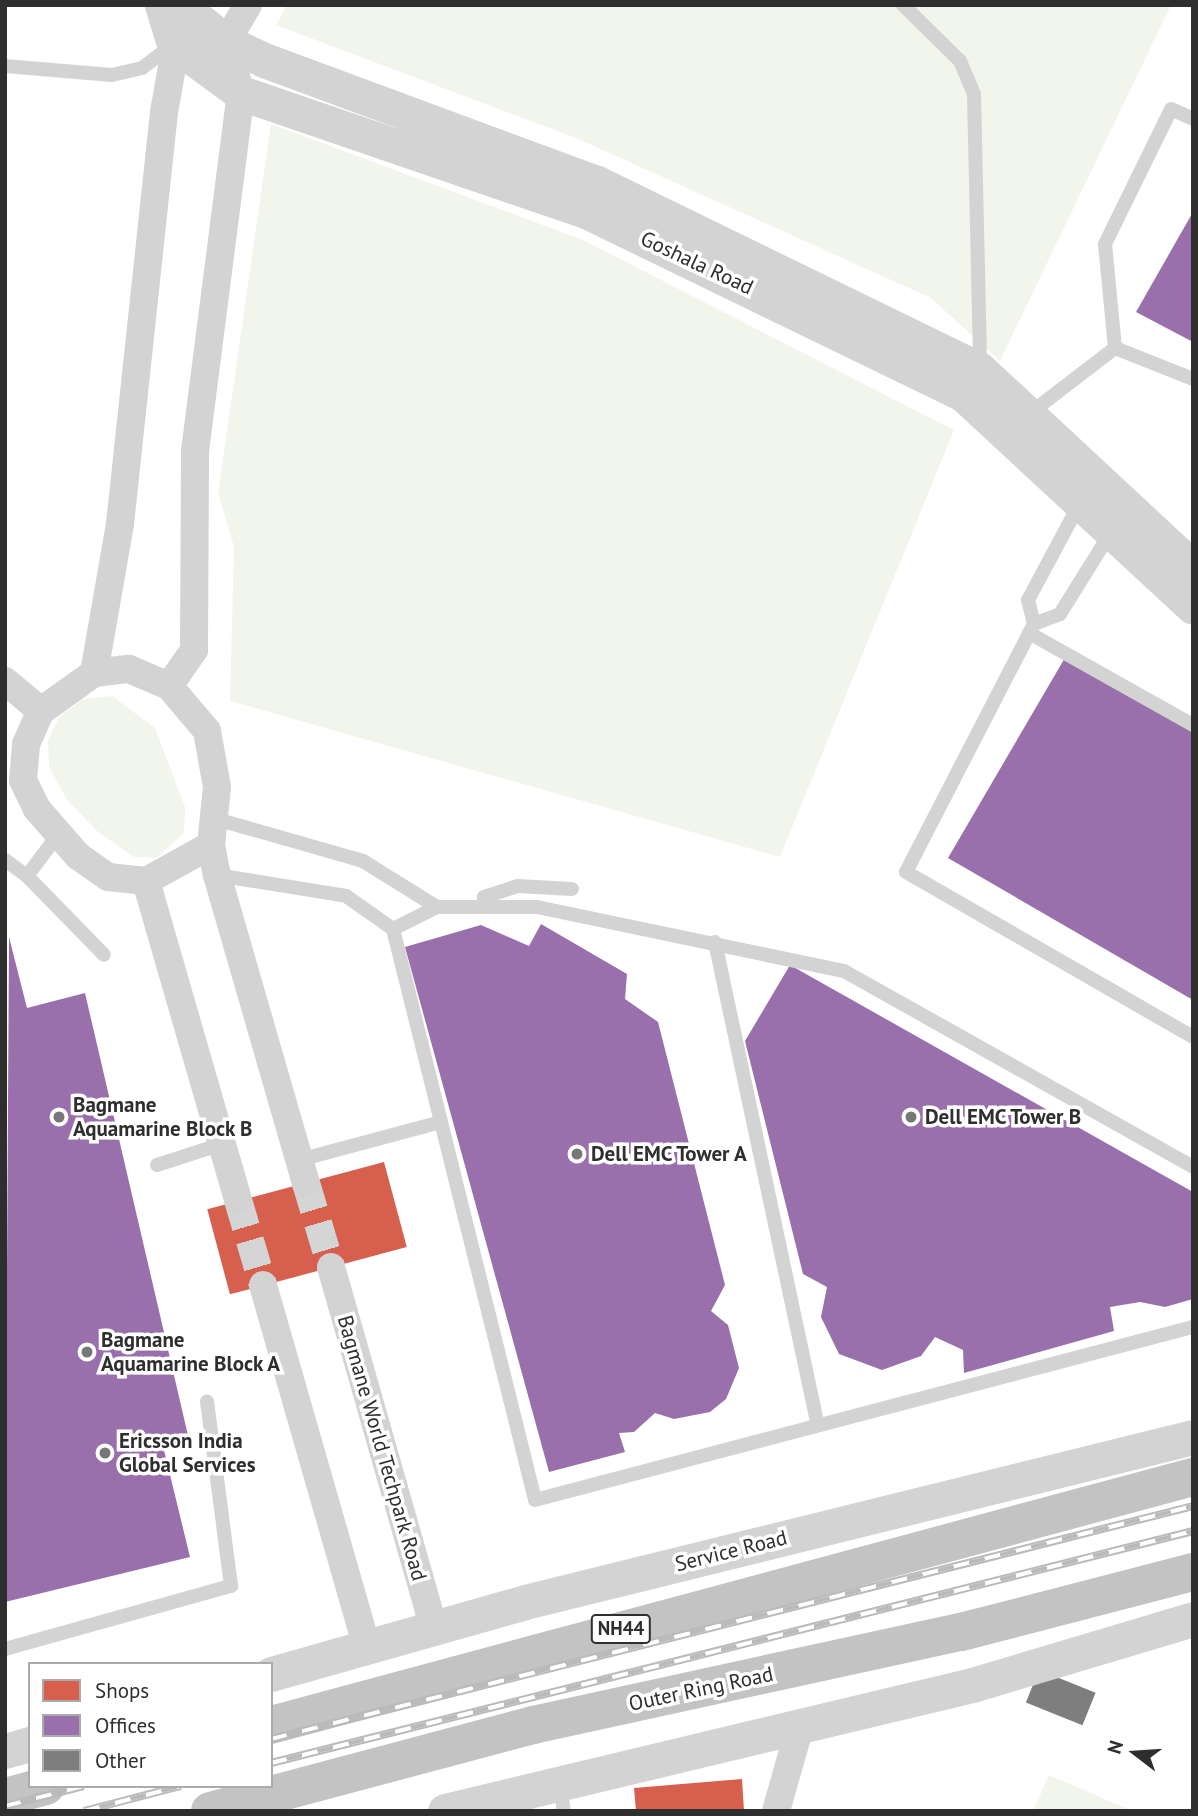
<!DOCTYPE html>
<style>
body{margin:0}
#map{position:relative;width:1198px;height:1816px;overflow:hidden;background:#fff;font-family:"PT Sans",sans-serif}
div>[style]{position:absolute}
.green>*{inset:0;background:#f2f5ec}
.shops>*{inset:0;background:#d6604d;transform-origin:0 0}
.offices>*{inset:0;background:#9970ab}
.building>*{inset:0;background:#7e7e7e;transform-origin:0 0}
.minor-tunnel>*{height:28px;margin-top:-14px;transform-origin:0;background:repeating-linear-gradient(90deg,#d5d5d5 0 28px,transparent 0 42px)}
.service>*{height:14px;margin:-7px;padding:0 7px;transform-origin:7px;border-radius:7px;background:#d3d3d3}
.minor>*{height:28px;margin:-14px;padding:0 14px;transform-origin:14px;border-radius:14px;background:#d3d3d3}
.tertiary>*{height:35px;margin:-17.5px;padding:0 17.5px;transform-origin:17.5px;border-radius:17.5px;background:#d3d3d3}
.trunk>*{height:38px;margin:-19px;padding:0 19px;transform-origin:19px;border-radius:19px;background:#c3c3c3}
.rail>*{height:8px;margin-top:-4px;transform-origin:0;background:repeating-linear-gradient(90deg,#fff 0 16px,#bababa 0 32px);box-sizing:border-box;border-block:2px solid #bababa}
.dots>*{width:19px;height:19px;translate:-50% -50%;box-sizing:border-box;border:4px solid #fff;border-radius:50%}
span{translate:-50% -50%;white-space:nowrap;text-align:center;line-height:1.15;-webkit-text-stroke:7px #fff;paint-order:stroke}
.shield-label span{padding:2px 5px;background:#fff;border:2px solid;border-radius:5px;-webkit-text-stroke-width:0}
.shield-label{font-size:19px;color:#2e2e2e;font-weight:700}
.street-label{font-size:21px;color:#2e2e2e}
.poi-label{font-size:21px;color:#2e2e2e;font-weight:700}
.left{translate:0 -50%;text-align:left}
.frame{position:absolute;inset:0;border:7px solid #2e2e2e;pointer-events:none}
.legend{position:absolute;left:28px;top:1662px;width:245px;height:126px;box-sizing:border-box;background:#fff;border:2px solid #ababab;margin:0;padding:9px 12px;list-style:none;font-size:21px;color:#2e2e2e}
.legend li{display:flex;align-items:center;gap:14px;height:35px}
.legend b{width:35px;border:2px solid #ababab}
.north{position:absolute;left:1100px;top:1718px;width:70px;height:70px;-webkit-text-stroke:5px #fff;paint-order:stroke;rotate:287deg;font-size:19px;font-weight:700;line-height:28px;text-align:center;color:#2e2e2e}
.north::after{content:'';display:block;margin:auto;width:24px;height:32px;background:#2e2e2e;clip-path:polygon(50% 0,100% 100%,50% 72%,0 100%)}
</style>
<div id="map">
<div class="green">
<div style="clip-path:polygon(287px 5px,1171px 5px,1000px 361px,931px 298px,576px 138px,276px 25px)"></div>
<div style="clip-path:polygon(271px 124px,583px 240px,954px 430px,780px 857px,230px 701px,234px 547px,218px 493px)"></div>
<div style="clip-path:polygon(112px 696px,155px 728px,185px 807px,184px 833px,156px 858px,134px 857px,98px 832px,67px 800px,49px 767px,48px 741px,59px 717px,83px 699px)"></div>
<div style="clip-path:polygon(1049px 1775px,1130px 1810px,1129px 1811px,1033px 1811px)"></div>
</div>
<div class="shops">
<div style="left:384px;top:1162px;width:88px;height:183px;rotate:75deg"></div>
<div style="clip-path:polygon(742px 1779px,744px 1811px,636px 1811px,634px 1788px)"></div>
</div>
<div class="offices">
<div style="clip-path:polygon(1193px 212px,1193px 342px,1136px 312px)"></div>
<div style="clip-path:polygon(1066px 656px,1193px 731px,1193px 1000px,948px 858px)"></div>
<div style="clip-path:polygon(541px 924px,627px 974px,625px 999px,658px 1022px,725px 1285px,711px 1311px,728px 1325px,739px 1368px,726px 1399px,710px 1412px,674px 1419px,655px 1413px,634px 1432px,619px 1433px,625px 1452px,549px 1472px,405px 947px,481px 925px,529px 946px)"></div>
<div style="clip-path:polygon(9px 937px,27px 1008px,85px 993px,190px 1444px,164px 1450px,190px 1557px,5px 1602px)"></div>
<div style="clip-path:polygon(790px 965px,1193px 1192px,1193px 1299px,1165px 1307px,1140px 1302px,1110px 1307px,1114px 1331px,964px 1373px,963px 1350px,935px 1337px,921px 1356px,882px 1370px,839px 1354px,821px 1317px,827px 1287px,803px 1274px,745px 1041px)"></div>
</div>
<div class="building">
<div style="left:1039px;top:1670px;width:61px;height:35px;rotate:22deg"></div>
</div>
<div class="minor-tunnel">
<div style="left:306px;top:1183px;width:88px;rotate:73.4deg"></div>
<div style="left:238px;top:1200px;width:89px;rotate:73.6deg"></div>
</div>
<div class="service">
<div style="left:903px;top:5px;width:80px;rotate:44.5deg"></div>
<div style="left:960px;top:61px;width:36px;rotate:67deg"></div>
<div style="left:974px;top:94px;width:274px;rotate:88.7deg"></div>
<div style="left:5px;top:66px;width:107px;rotate:4.8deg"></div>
<div style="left:112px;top:75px;width:31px;rotate:-13deg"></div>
<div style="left:142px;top:68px;width:39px;rotate:-37deg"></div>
<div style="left:1115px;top:348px;width:84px;rotate:21.7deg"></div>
<div style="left:1029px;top:414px;width:108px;rotate:-37.5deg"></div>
<div style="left:1115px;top:348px;width:104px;rotate:-95.5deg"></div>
<div style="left:1105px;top:244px;width:150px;rotate:-63.9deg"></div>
<div style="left:1171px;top:109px;width:24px;rotate:24deg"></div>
<div style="left:1080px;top:503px;width:110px;rotate:118.2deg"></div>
<div style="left:1028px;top:600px;width:25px;rotate:76deg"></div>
<div style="left:1034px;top:624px;width:28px;rotate:-21deg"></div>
<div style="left:1060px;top:614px;width:97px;rotate:-58.1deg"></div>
<div style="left:1034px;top:624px;width:279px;rotate:117.3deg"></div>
<div style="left:906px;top:872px;width:331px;rotate:29.9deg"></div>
<div style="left:1029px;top:633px;width:188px;rotate:29.3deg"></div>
<div style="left:216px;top:819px;width:153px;rotate:15.9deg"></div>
<div style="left:363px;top:861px;width:87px;rotate:31.9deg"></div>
<div style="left:57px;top:836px;width:50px;rotate:126.9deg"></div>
<div style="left:27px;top:876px;width:110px;rotate:45.7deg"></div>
<div style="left:5px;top:860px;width:27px;rotate:36deg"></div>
<div style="left:217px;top:875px;width:131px;rotate:9.2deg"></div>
<div style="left:346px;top:896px;width:57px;rotate:35.1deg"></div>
<div style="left:393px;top:929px;width:588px;rotate:76.03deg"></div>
<div style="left:535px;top:1500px;width:680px;rotate:-14.73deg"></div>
<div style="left:486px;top:906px;width:9px;rotate:-103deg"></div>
<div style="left:484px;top:897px;width:36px;rotate:-18deg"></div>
<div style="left:518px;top:886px;width:54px;rotate:3.2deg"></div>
<div style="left:393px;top:929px;width:49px;rotate:-26.6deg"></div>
<div style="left:437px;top:907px;width:100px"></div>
<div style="left:537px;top:907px;width:314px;rotate:11.8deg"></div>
<div style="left:844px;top:971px;width:400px;rotate:29.3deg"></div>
<div style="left:715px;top:942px;width:489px;rotate:78deg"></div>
<div style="left:299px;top:1160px;width:147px;rotate:-15deg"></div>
<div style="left:157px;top:1165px;width:68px;rotate:-17.9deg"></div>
<div style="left:5px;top:1649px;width:235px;rotate:-15.6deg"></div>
<div style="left:231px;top:1586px;width:186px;rotate:-97.4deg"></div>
<div style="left:560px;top:1784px;width:27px;rotate:82deg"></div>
</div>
<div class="minor">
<div style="left:94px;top:673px;width:151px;rotate:-80.1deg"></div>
<div style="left:120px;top:524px;width:414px;rotate:-83.9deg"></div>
<div style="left:164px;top:112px;width:85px;rotate:-79.9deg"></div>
<div style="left:5px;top:681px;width:47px;rotate:39.8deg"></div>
<div style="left:169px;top:686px;width:44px;rotate:-55.2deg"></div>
<div style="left:194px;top:650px;width:199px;rotate:-89.7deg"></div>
<div style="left:195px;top:451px;width:361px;rotate:-82.7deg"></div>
<div style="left:241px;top:93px;width:53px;rotate:-106.4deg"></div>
<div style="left:226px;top:42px;width:43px;rotate:-59.3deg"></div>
<div style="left:211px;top:845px;width:74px;rotate:151deg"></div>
<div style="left:146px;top:881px;width:38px;rotate:-174deg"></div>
<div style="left:108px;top:877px;width:37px;rotate:-145deg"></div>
<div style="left:78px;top:856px;width:62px;rotate:-131.1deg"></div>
<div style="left:37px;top:809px;width:32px;rotate:-116deg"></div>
<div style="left:23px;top:780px;width:36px;rotate:-85deg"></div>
<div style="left:26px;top:744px;width:36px;rotate:-66deg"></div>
<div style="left:41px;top:711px;width:65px;rotate:-35.6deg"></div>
<div style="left:94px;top:673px;width:35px;rotate:-7deg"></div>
<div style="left:129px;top:669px;width:43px;rotate:23deg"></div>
<div style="left:169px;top:686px;width:59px;rotate:49.8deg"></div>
<div style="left:207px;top:731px;width:57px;rotate:79.9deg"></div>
<div style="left:217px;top:787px;width:58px;rotate:95.9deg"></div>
<div style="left:211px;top:845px;width:31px;rotate:79deg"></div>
<div style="left:217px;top:875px;width:321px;rotate:73.9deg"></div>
<div style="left:146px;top:881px;width:332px;rotate:73.9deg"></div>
<div style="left:331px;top:1267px;width:376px;rotate:74.1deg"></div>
<div style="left:263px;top:1285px;width:377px;rotate:74deg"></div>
<div style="left:776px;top:1811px;width:88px;rotate:-74.2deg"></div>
</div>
<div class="tertiary">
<div style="left:162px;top:5px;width:41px;rotate:72.9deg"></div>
<div style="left:174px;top:44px;width:83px;rotate:36.2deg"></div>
<div style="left:241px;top:93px;width:365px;rotate:18.9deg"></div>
<div style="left:586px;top:211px;width:419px;rotate:25.9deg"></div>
<div style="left:963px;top:394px;width:313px;rotate:42.8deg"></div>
<div style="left:180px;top:5px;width:59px;rotate:38.8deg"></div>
<div style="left:226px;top:42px;width:42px;rotate:25.3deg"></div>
<div style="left:264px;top:60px;width:355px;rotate:20.3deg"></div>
<div style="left:597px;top:183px;width:426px;rotate:26deg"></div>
<div style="left:980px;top:370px;width:291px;rotate:42.9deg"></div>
<div style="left:271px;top:1674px;width:264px;rotate:-15.8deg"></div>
<div style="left:525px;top:1602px;width:688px;rotate:-13.87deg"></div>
<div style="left:5px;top:1751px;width:26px;rotate:-16deg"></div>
<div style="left:445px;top:1811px;width:542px;rotate:-13.45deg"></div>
<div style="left:972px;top:1685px;width:231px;rotate:-16.6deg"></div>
</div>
<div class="trunk">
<div style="left:271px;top:1725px;width:955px;rotate:-15.06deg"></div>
<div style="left:5px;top:1797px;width:42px;rotate:-15deg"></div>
<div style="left:210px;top:1811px;width:334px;rotate:-14.9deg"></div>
<div style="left:533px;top:1725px;width:438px;rotate:-12.3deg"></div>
<div style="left:961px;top:1632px;width:240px;rotate:-14.5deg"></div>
</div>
<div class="rail">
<div style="left:271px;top:1739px;width:951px;rotate:-14.18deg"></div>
<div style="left:271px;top:1763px;width:951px;rotate:-14.12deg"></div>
<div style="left:5px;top:1806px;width:81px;rotate:-14.2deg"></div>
<div style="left:84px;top:1811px;width:100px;rotate:-14.5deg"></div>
</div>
<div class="dots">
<div style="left:59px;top:1117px;background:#777"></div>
<div style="left:911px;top:1117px;background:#777"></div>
<div style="left:577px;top:1154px;background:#777"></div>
<div style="left:87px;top:1352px;background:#777"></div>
<div style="left:105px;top:1453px;background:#777"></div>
</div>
<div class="shield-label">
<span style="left:621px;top:1629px">NH44</span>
</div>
<div class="street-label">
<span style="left:697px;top:263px;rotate:25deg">Goshala Road</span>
<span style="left:382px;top:1448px;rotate:74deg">Bagmane World Techpark Road</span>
<span style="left:731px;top:1551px;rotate:-14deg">Service Road</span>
<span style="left:701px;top:1689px;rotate:-12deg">Outer Ring Road</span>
</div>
<div class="poi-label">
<span class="left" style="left:73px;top:1117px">Bagmane<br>Aquamarine Block B</span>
<span class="left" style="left:925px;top:1117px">Dell EMC Tower B</span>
<span class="left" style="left:591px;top:1154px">Dell EMC Tower A</span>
<span class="left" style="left:101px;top:1352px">Bagmane<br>Aquamarine Block A</span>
<span class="left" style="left:119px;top:1453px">Ericsson India<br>Global Services</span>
</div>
<div class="frame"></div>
<ul class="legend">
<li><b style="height:19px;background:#d6604d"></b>Shops</li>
<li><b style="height:19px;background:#9970ab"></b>Offices</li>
<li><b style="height:19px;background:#7e7e7e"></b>Other</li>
</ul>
<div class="north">N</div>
</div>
